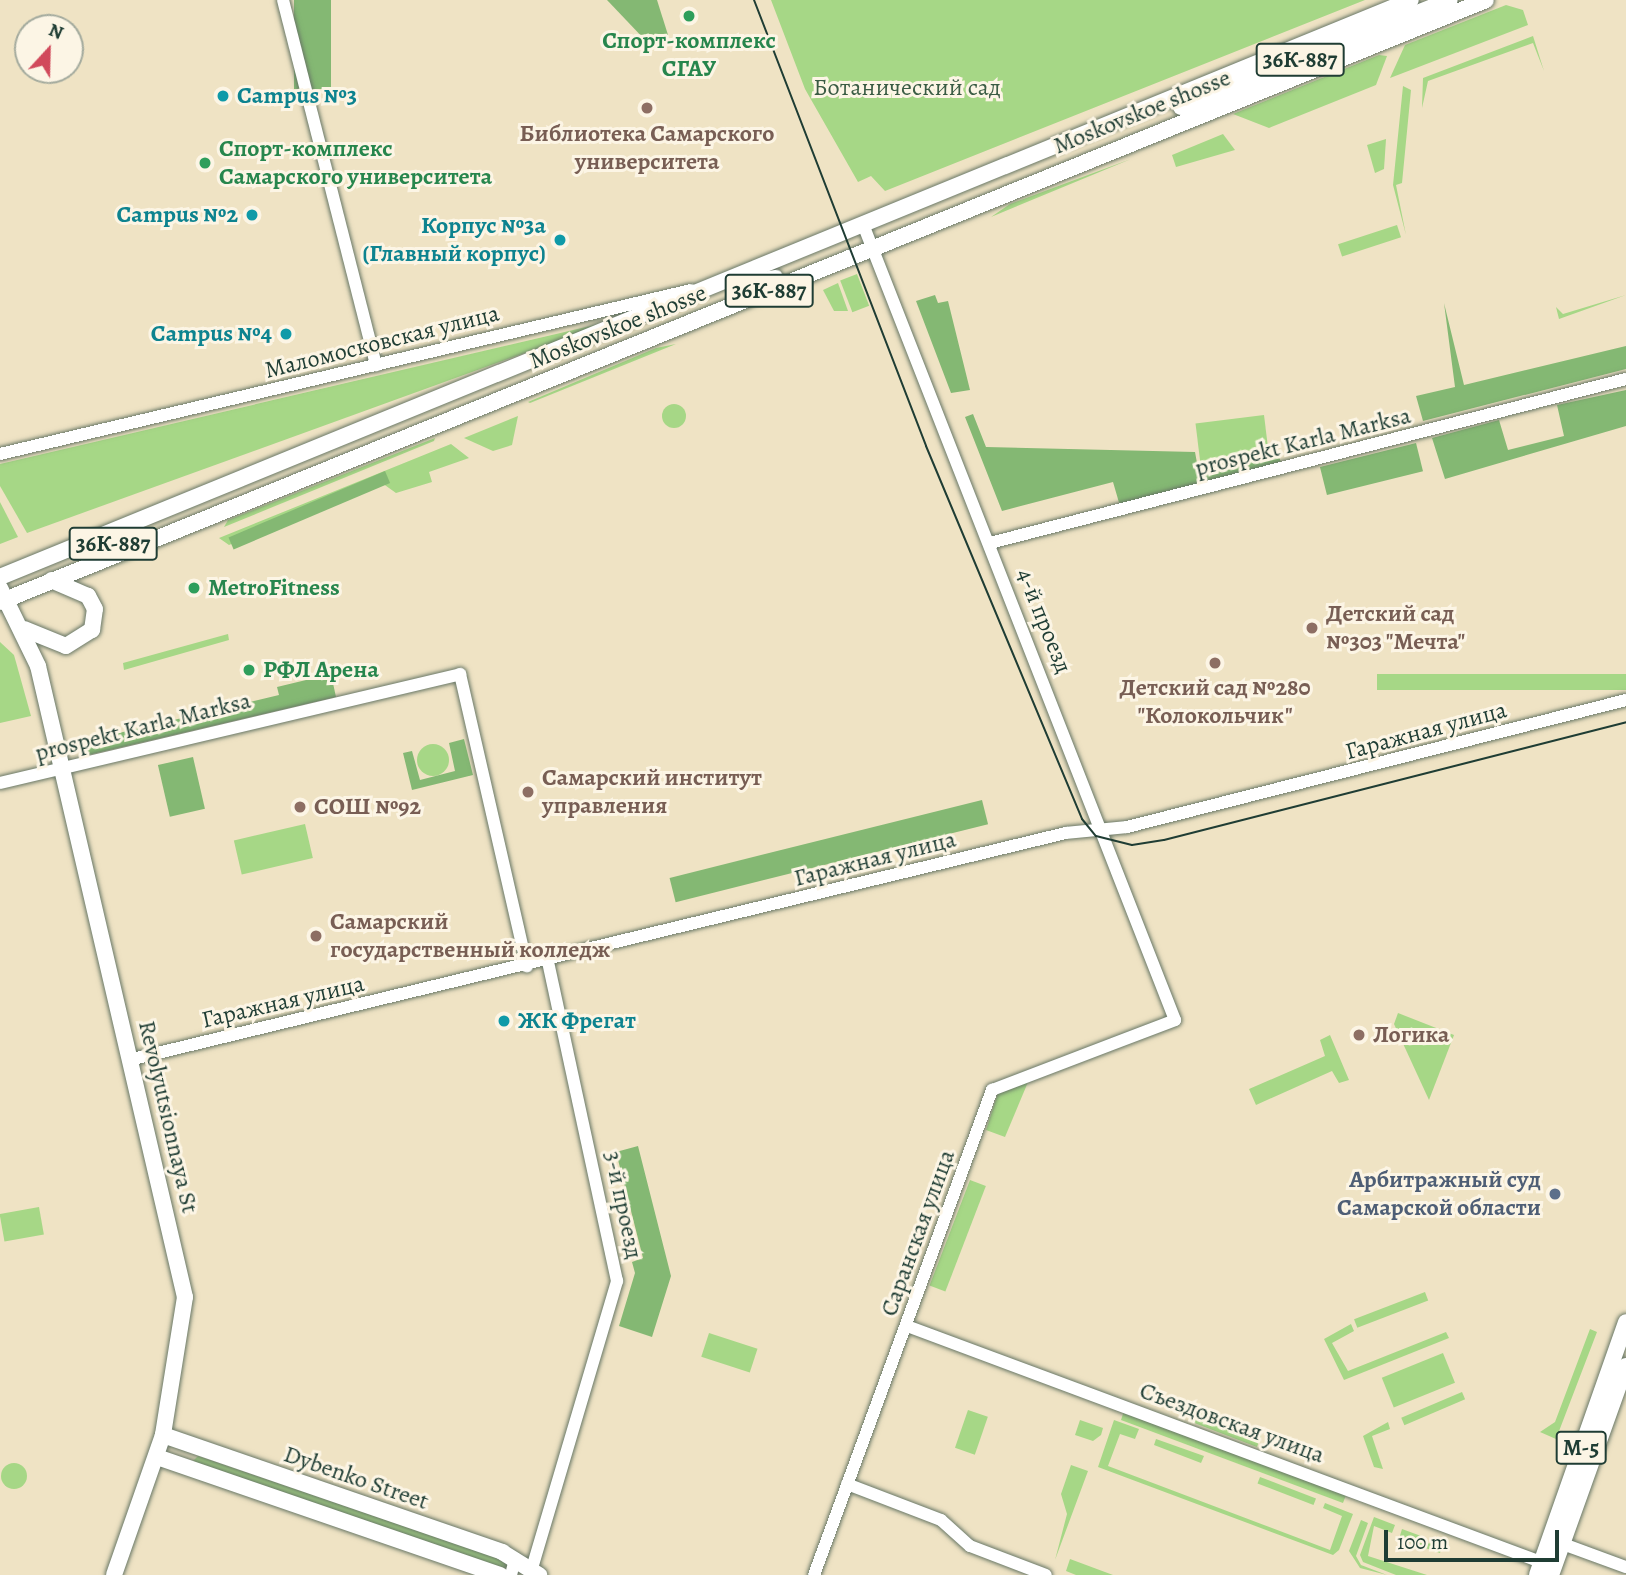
<!DOCTYPE html>
<meta charset="utf-8">
<style>
body{margin:0}
#map{position:relative;width:1626px;height:1575px;overflow:hidden;background:#efe3c4;font-family:Alegreya,serif}
div>[style]{position:absolute}
.green>*{inset:0;background:#a6d786;transform-origin:0 0}
.round{border-radius:50%}
.forest>*{inset:0;background:#84b873;transform-origin:0 0}
.roads{filter:drop-shadow(0 0 2px #687766) drop-shadow(0 0 2px #687766)}
.minor>*{height:12px;margin:-6px;padding:0 6px;transform-origin:6px;border-radius:6px;background:#fff}
.major>*{height:16px;margin:-8px;padding:0 8px;transform-origin:8px;border-radius:8px;background:#fff}
.tram>*{height:2px;margin:-1px;padding:0 1px;transform-origin:1px;border-radius:1px;background:#1f3d34}
.dots>*{width:19px;height:19px;translate:-50% -50%;box-sizing:border-box;border:4px solid #fcf5e5;border-radius:50%}
span{translate:-50% -50%;white-space:nowrap;text-align:center;line-height:1.15;-webkit-text-stroke:6px #fcf5e5;paint-order:stroke}
.shield-label span{padding:2px 5px;background:#fcf5e5;border:2px solid;border-radius:5px;-webkit-text-stroke-width:0}
.shield-label{font-size:23px;color:#1f3d34;font-weight:700}
.leisure-label{font-size:24px;color:#27864d;font-weight:700}
.left{translate:0 -50%;text-align:left}
.park-label{font-size:24px;color:#3a5c44}
.culture-label{font-size:24px;color:#0d838f;font-weight:700}
.right{translate:-100% -50%;text-align:right}
.street-label{font-size:24px;color:#1f3d34}
.education-label{font-size:24px;color:#785e54;font-weight:700}
.service-label{font-size:24px;color:#4e5e75;font-weight:700}
.north{position:absolute;left:14px;top:14px;width:70px;height:70px;box-sizing:border-box;background:#fcf5e5;border:2px solid #a4ab9e;border-radius:50%;rotate:22deg;font-size:19px;font-weight:700;line-height:28px;text-align:center;color:#1f3d34}
.north::after{content:'';display:block;margin:auto;width:24px;height:32px;background:#d1495b;clip-path:polygon(50% 0,100% 100%,50% 72%,0 100%)}
.scale{position:absolute;left:1384px;top:1530px;width:175px;height:32px;box-sizing:border-box;border:4px solid #1f3d34;border-top:0;padding-left:9px;font-size:21px;line-height:24px;white-space:nowrap;color:#1f3d34;-webkit-text-stroke:5px #fcf5e5;paint-order:stroke}
</style>
<div id="map">
<div class="green">
<div style="clip-path:polygon(771px 0,1365px 0,885px 191px,871px 176px,858px 182px,805px 89px)"></div>
<div style="clip-path:polygon(1506px 5px,1523px 10px,1528px 25px,1390px 78px,1405px 45px)"></div>
<div style="clip-path:polygon(1533px 36px,1544px 71px,1533px 43px,1428px 81px,1422px 108px,1423px 78px)"></div>
<div style="clip-path:polygon(1379px 55px,1387px 56px,1376px 85px,1269px 128px,1233px 114px)"></div>
<div style="clip-path:polygon(1403px 86px,1411px 90px,1402px 183px,1396px 185px,1406px 235px,1393px 185px)"></div>
<div style="clip-path:polygon(1223px 134px,1235px 150px,1176px 167px,1172px 155px)"></div>
<div style="clip-path:polygon(1386px 139px,1384px 169px,1375px 173px,1367px 145px)"></div>
<div style="clip-path:polygon(1131px 159px,1056px 190px,991px 217px,1010px 204px)"></div>
<div style="left:1397px;top:225px;width:13px;height:62px;rotate:72deg"></div>
<div style="left:857px;top:274px;width:34px;height:18px;rotate:69deg"></div>
<div style="clip-path:polygon(838px 283px,848px 311px,834px 311px,823px 290px)"></div>
<div style="clip-path:polygon(1626px 295px,1559px 319px,1556px 307px,1563px 314px)"></div>
<div style="clip-path:polygon(616px 320px,27px 533px,0 486px,0 464px)"></div>
<div style="clip-path:polygon(676px 344px,530px 403px,528px 402px,656px 348px)"></div>
<div class="round" style="left:662px;top:404px;width:24px;height:24px"></div>
<div style="left:1264px;top:415px;width:38px;height:69px;rotate:83deg"></div>
<div style="clip-path:polygon(518px 416px,512px 445px,493px 451px,464px 438px)"></div>
<div style="clip-path:polygon(435px 438px,434px 441px,224px 527px,228px 520px)"></div>
<div style="clip-path:polygon(451px 444px,469px 458px,429px 472px,432px 482px,396px 493px,382px 483px,229px 545px,219px 538px)"></div>
<div style="clip-path:polygon(0 502px,18px 537px,0 544px)"></div>
<div style="clip-path:polygon(228px 634px,229px 640px,124px 670px,123px 663px)"></div>
<div style="clip-path:polygon(0 642px,14px 655px,31px 716px,0 723px)"></div>
<div style="left:1626px;top:674px;width:16px;height:249px;rotate:90deg"></div>
<div class="round" style="left:417px;top:744px;width:32px;height:32px"></div>
<div style="left:305px;top:824px;width:35px;height:73px;rotate:77deg"></div>
<div style="clip-path:polygon(1398px 1013px,1454px 1035px,1429px 1100px,1394px 1024px)"></div>
<div style="clip-path:polygon(1330px 1035px,1349px 1080px,1339px 1083px,1332px 1071px,1256px 1105px,1249px 1089px,1325px 1056px,1320px 1040px)"></div>
<div style="clip-path:polygon(1028px 1082px,1005px 1137px,986px 1130px,998px 1093px)"></div>
<div style="left:970px;top:1180px;width:17px;height:113px;rotate:21deg"></div>
<div style="left:39px;top:1207px;width:28px;height:40px;rotate:80deg"></div>
<div style="left:1425px;top:1292px;width:9px;height:76px;rotate:69deg"></div>
<div style="clip-path:polygon(1351px 1324px,1354px 1331px,1332px 1343px,1348px 1371px,1446px 1332px,1449px 1338px,1344px 1380px,1324px 1339px)"></div>
<div style="clip-path:polygon(1590px 1329px,1597px 1332px,1556px 1439px,1540px 1432px,1555px 1422px)"></div>
<div style="left:709px;top:1333px;width:51px;height:25px;rotate:18deg"></div>
<div style="left:1443px;top:1353px;width:32px;height:66px;rotate:68deg"></div>
<div style="left:1462px;top:1392px;width:8px;height:66px;rotate:67deg"></div>
<div style="clip-path:polygon(1125px 1408px,1346px 1495px,1343px 1503px,1121px 1420px)"></div>
<div style="left:968px;top:1410px;width:21px;height:40px;rotate:19deg"></div>
<div style="left:1194px;top:1410px;width:72px;height:12px;rotate:21deg"></div>
<div style="clip-path:polygon(1080px 1420px,1103px 1428px,1101px 1435px,1093px 1441px,1075px 1435px)"></div>
<div style="clip-path:polygon(1114px 1420px,1139px 1429px,1135px 1439px,1120px 1434px,1108px 1466px,1330px 1550px,1342px 1516px,1323px 1508px,1325px 1503px,1353px 1514px,1339px 1550px,1333px 1555px,1098px 1467px)"></div>
<div style="clip-path:polygon(1388px 1422px,1390px 1429px,1372px 1436px,1383px 1469px,1374px 1467px,1363px 1436px)"></div>
<div style="clip-path:polygon(1156px 1439px,1204px 1456px,1201px 1463px,1154px 1445px)"></div>
<div style="clip-path:polygon(198px 1456px,506px 1561px,510px 1563px,503px 1570px,192px 1462px)"></div>
<div class="round" style="left:1px;top:1463px;width:26px;height:26px"></div>
<div style="clip-path:polygon(1071px 1465px,1088px 1471px,1055px 1560px,1067px 1514px,1061px 1494px)"></div>
<div style="left:1260px;top:1477px;width:60px;height:7px;rotate:21deg"></div>
<div style="clip-path:polygon(1374px 1517px,1395px 1525px,1392px 1533px,1374px 1526px,1368px 1556px,1427px 1575px,1396px 1575px,1363px 1562px,1360px 1555px)"></div>
<div style="clip-path:polygon(1361px 1520px,1368px 1523px,1356px 1556px,1361px 1565px,1387px 1575px,1360px 1568px,1349px 1551px)"></div>
<div style="clip-path:polygon(1402px 1529px,1421px 1536px,1419px 1543px,1443px 1544px,1440px 1553px,1399px 1539px)"></div>
<div style="clip-path:polygon(1070px 1559px,1113px 1575px,1076px 1575px,1066px 1571px)"></div>
</div>
<div class="forest">
<div style="left:294px;top:0;width:37px;height:89px"></div>
<div style="clip-path:polygon(607px 0,657px 0,668px 35px,646px 41px)"></div>
<div style="clip-path:polygon(935px 295px,938px 303px,948px 301px,970px 390px,951px 393px,916px 301px)"></div>
<div style="clip-path:polygon(1444px 303px,1464px 385px,1626px 346px,1626px 369px,1423px 421px,1416px 396px,1455px 387px)"></div>
<div style="clip-path:polygon(1626px 390px,1626px 426px,1445px 479px,1432px 438px,1499px 420px,1508px 450px,1564px 436px,1557px 405px)"></div>
<div style="clip-path:polygon(973px 414px,986px 447px,1195px 452px,1197px 463px,1278px 454px,1282px 465px,1120px 506px,1113px 482px,1002px 511px,965px 417px)"></div>
<div style="left:1416px;top:443px;width:29px;height:99px;rotate:76deg"></div>
<div style="left:385px;top:471px;width:13px;height:170px;rotate:67deg"></div>
<div style="clip-path:polygon(331px 674px,336px 697px,88px 755px,85px 741px,279px 695px,277px 687px)"></div>
<div style="clip-path:polygon(464px 739px,473px 775px,412px 790px,403px 753px,412px 751px,420px 780px,455px 771px,449px 743px)"></div>
<div style="left:193px;top:757px;width:53px;height:36px;rotate:77deg"></div>
<div style="left:982px;top:800px;width:25px;height:322px;rotate:76deg"></div>
<div style="clip-path:polygon(638px 1146px,671px 1276px,652px 1337px,619px 1326px,635px 1273px,632px 1262px,643px 1258px,616px 1152px)"></div>
</div>
<div class="roads">
<div class="minor">
<div style="left:283px;top:0;width:377px;rotate:75.7deg"></div>
<div style="left:730px;top:283px;width:47px;rotate:-8.7deg"></div>
<div style="left:0;top:454px;width:710px;rotate:-13.35deg"></div>
<div style="left:990px;top:543px;width:657px;rotate:-14.46deg"></div>
<div style="left:0;top:783px;width:473px;rotate:-13.3deg"></div>
<div style="left:460px;top:674px;width:300px;rotate:77.1deg"></div>
<div style="left:133px;top:1059px;width:960px;rotate:-13.62deg"></div>
<div style="left:1066px;top:833px;width:61px;rotate:-5.6deg"></div>
<div style="left:1127px;top:827px;width:515px;rotate:-14.28deg"></div>
<div style="left:907px;top:1326px;width:676px;rotate:20.42deg"></div>
<div style="left:847px;top:1484px;width:101px;rotate:21deg"></div>
<div style="left:941px;top:1520px;width:39px;rotate:42deg"></div>
<div style="left:970px;top:1546px;width:81px;rotate:20.9deg"></div>
<div style="left:1563px;top:1544px;width:67px;rotate:20.1deg"></div>
<div style="left:511px;top:1575px;width:16px;rotate:-76deg"></div>
<div style="left:530px;top:1575px;width:307px;rotate:-73.5deg"></div>
<div style="left:617px;top:1281px;width:327px;rotate:-102.2deg"></div>
<div style="left:814px;top:1575px;width:517px;rotate:-69.85deg"></div>
<div style="left:992px;top:1090px;width:196px;rotate:-20.9deg"></div>
<div style="left:1175px;top:1020px;width:852px;rotate:-111.41deg"></div>
</div>
<div class="major">
<div style="left:1181px;top:107px;width:289px;rotate:-21.7deg"></div>
<div style="left:0;top:577px;width:1524px;rotate:-22.24deg"></div>
<div style="left:0;top:588px;width:87px;rotate:64deg"></div>
<div style="left:38px;top:666px;width:648px;rotate:76.89deg"></div>
<div style="left:185px;top:1297px;width:140px;rotate:99.1deg"></div>
<div style="left:163px;top:1435px;width:148px;rotate:109.3deg"></div>
<div style="left:0;top:602px;width:1603px;rotate:-22.05deg"></div>
<div style="left:24px;top:629px;width:45px;rotate:22deg"></div>
<div style="left:66px;top:646px;width:31px;rotate:-32deg"></div>
<div style="left:92px;top:630px;width:21px;rotate:-82deg"></div>
<div style="left:95px;top:609px;width:15px;rotate:-118deg"></div>
<div style="left:88px;top:596px;width:40px;rotate:-156.6deg"></div>
<div style="left:163px;top:1435px;width:359px;rotate:19deg"></div>
<div style="left:502px;top:1552px;width:44px;rotate:31.9deg"></div>
<div style="left:157px;top:1457px;width:363px;rotate:19deg"></div>
<div style="left:1537px;top:1575px;width:268px;rotate:-70.6deg"></div>
<div style="left:1551px;top:1575px;width:222px;rotate:-70.3deg"></div>
</div>
</div>
<div class="tram">
<div style="left:754px;top:0;width:478px;rotate:68.9deg"></div>
<div style="left:926px;top:446px;width:404px;rotate:67.3deg"></div>
<div style="left:1082px;top:819px;width:22px;rotate:51deg"></div>
<div style="left:1096px;top:836px;width:37px;rotate:14deg"></div>
<div style="left:1132px;top:845px;width:32px;rotate:-9deg"></div>
<div style="left:1164px;top:840px;width:477px;rotate:-14.3deg"></div>
</div>
<div class="dots">
<div style="left:689px;top:16px;background:#2e9e5b"></div>
<div style="left:223px;top:96px;background:#0f9aa8"></div>
<div style="left:647px;top:108px;background:#8d6e63"></div>
<div style="left:205px;top:163px;background:#2e9e5b"></div>
<div style="left:252px;top:215px;background:#0f9aa8"></div>
<div style="left:560px;top:240px;background:#0f9aa8"></div>
<div style="left:286px;top:334px;background:#0f9aa8"></div>
<div style="left:194px;top:588px;background:#2e9e5b"></div>
<div style="left:1312px;top:628px;background:#8d6e63"></div>
<div style="left:1215px;top:663px;background:#8d6e63"></div>
<div style="left:249px;top:670px;background:#2e9e5b"></div>
<div style="left:528px;top:792px;background:#8d6e63"></div>
<div style="left:300px;top:807px;background:#8d6e63"></div>
<div style="left:316px;top:936px;background:#8d6e63"></div>
<div style="left:504px;top:1021px;background:#0f9aa8"></div>
<div style="left:1359px;top:1035px;background:#8d6e63"></div>
<div style="left:1555px;top:1194px;background:#5c6f8a"></div>
</div>
<div class="shield-label">
<span style="left:1300px;top:60px">36К-887</span>
<span style="left:769px;top:291px">36К-887</span>
<span style="left:113px;top:544px">36К-887</span>
<span style="left:1581px;top:1448px">М-5</span>
</div>
<div class="leisure-label">
<span style="left:689px;top:55px">Спорт-комплекс<br>СГАУ</span>
<span class="left" style="left:219px;top:163px">Спорт-комплекс<br>Самарского университета</span>
<span class="left" style="left:208px;top:588px">MetroFitness</span>
<span class="left" style="left:263px;top:670px">РФЛ Арена</span>
</div>
<div class="park-label">
<span style="left:907px;top:88px">Ботанический сад</span>
</div>
<div class="culture-label">
<span class="left" style="left:237px;top:96px">Campus №3</span>
<span class="right" style="left:238px;top:215px">Campus №2</span>
<span class="right" style="left:546px;top:240px">Корпус №3a<br>(Главный корпус)</span>
<span class="right" style="left:272px;top:334px">Campus №4</span>
<span class="left" style="left:518px;top:1021px">ЖК Фрегат</span>
</div>
<div class="street-label">
<span style="left:1142px;top:112px;rotate:-22deg">Moskovskoe shosse</span>
<span style="left:618px;top:327px;rotate:-22deg">Moskovskoe shosse</span>
<span style="left:382px;top:342px;rotate:-14deg">Маломосковская улица</span>
<span style="left:1303px;top:442px;rotate:-14deg">prospekt Karla Marksa</span>
<span style="left:1044px;top:621px;rotate:68deg">4-й проезд</span>
<span style="left:143px;top:727px;rotate:-14deg">prospekt Karla Marksa</span>
<span style="left:1426px;top:731px;rotate:-15deg">Гаражная улица</span>
<span style="left:875px;top:859px;rotate:-14deg">Гаражная улица</span>
<span style="left:283px;top:1002px;rotate:-13deg">Гаражная улица</span>
<span style="left:168px;top:1117px;rotate:77deg">Revolyutsionnaya St</span>
<span style="left:623px;top:1205px;rotate:78deg">3-й проезд</span>
<span style="left:918px;top:1233px;rotate:-70deg">Саранская улица</span>
<span style="left:1232px;top:1423px;rotate:20deg">Съездовская улица</span>
<span style="left:356px;top:1478px;rotate:19deg">Dybenko Street</span>
</div>
<div class="education-label">
<span style="left:647px;top:148px">Библиотека Самарского<br>университета</span>
<span class="left" style="left:1326px;top:628px">Детский сад<br>№303 "Мечта"</span>
<span style="left:1215px;top:702px">Детский сад №280<br>"Колокольчик"</span>
<span class="left" style="left:542px;top:792px">Самарский институт<br>управления</span>
<span class="left" style="left:314px;top:807px">СОШ №92</span>
<span class="left" style="left:330px;top:936px">Самарский<br>государственный колледж</span>
<span class="left" style="left:1373px;top:1035px">Логика</span>
</div>
<div class="service-label">
<span class="right" style="left:1541px;top:1194px">Арбитражный суд<br>Самарской области</span>
</div>
<div class="north">N</div>
<div class="scale">100 m</div>
</div>
